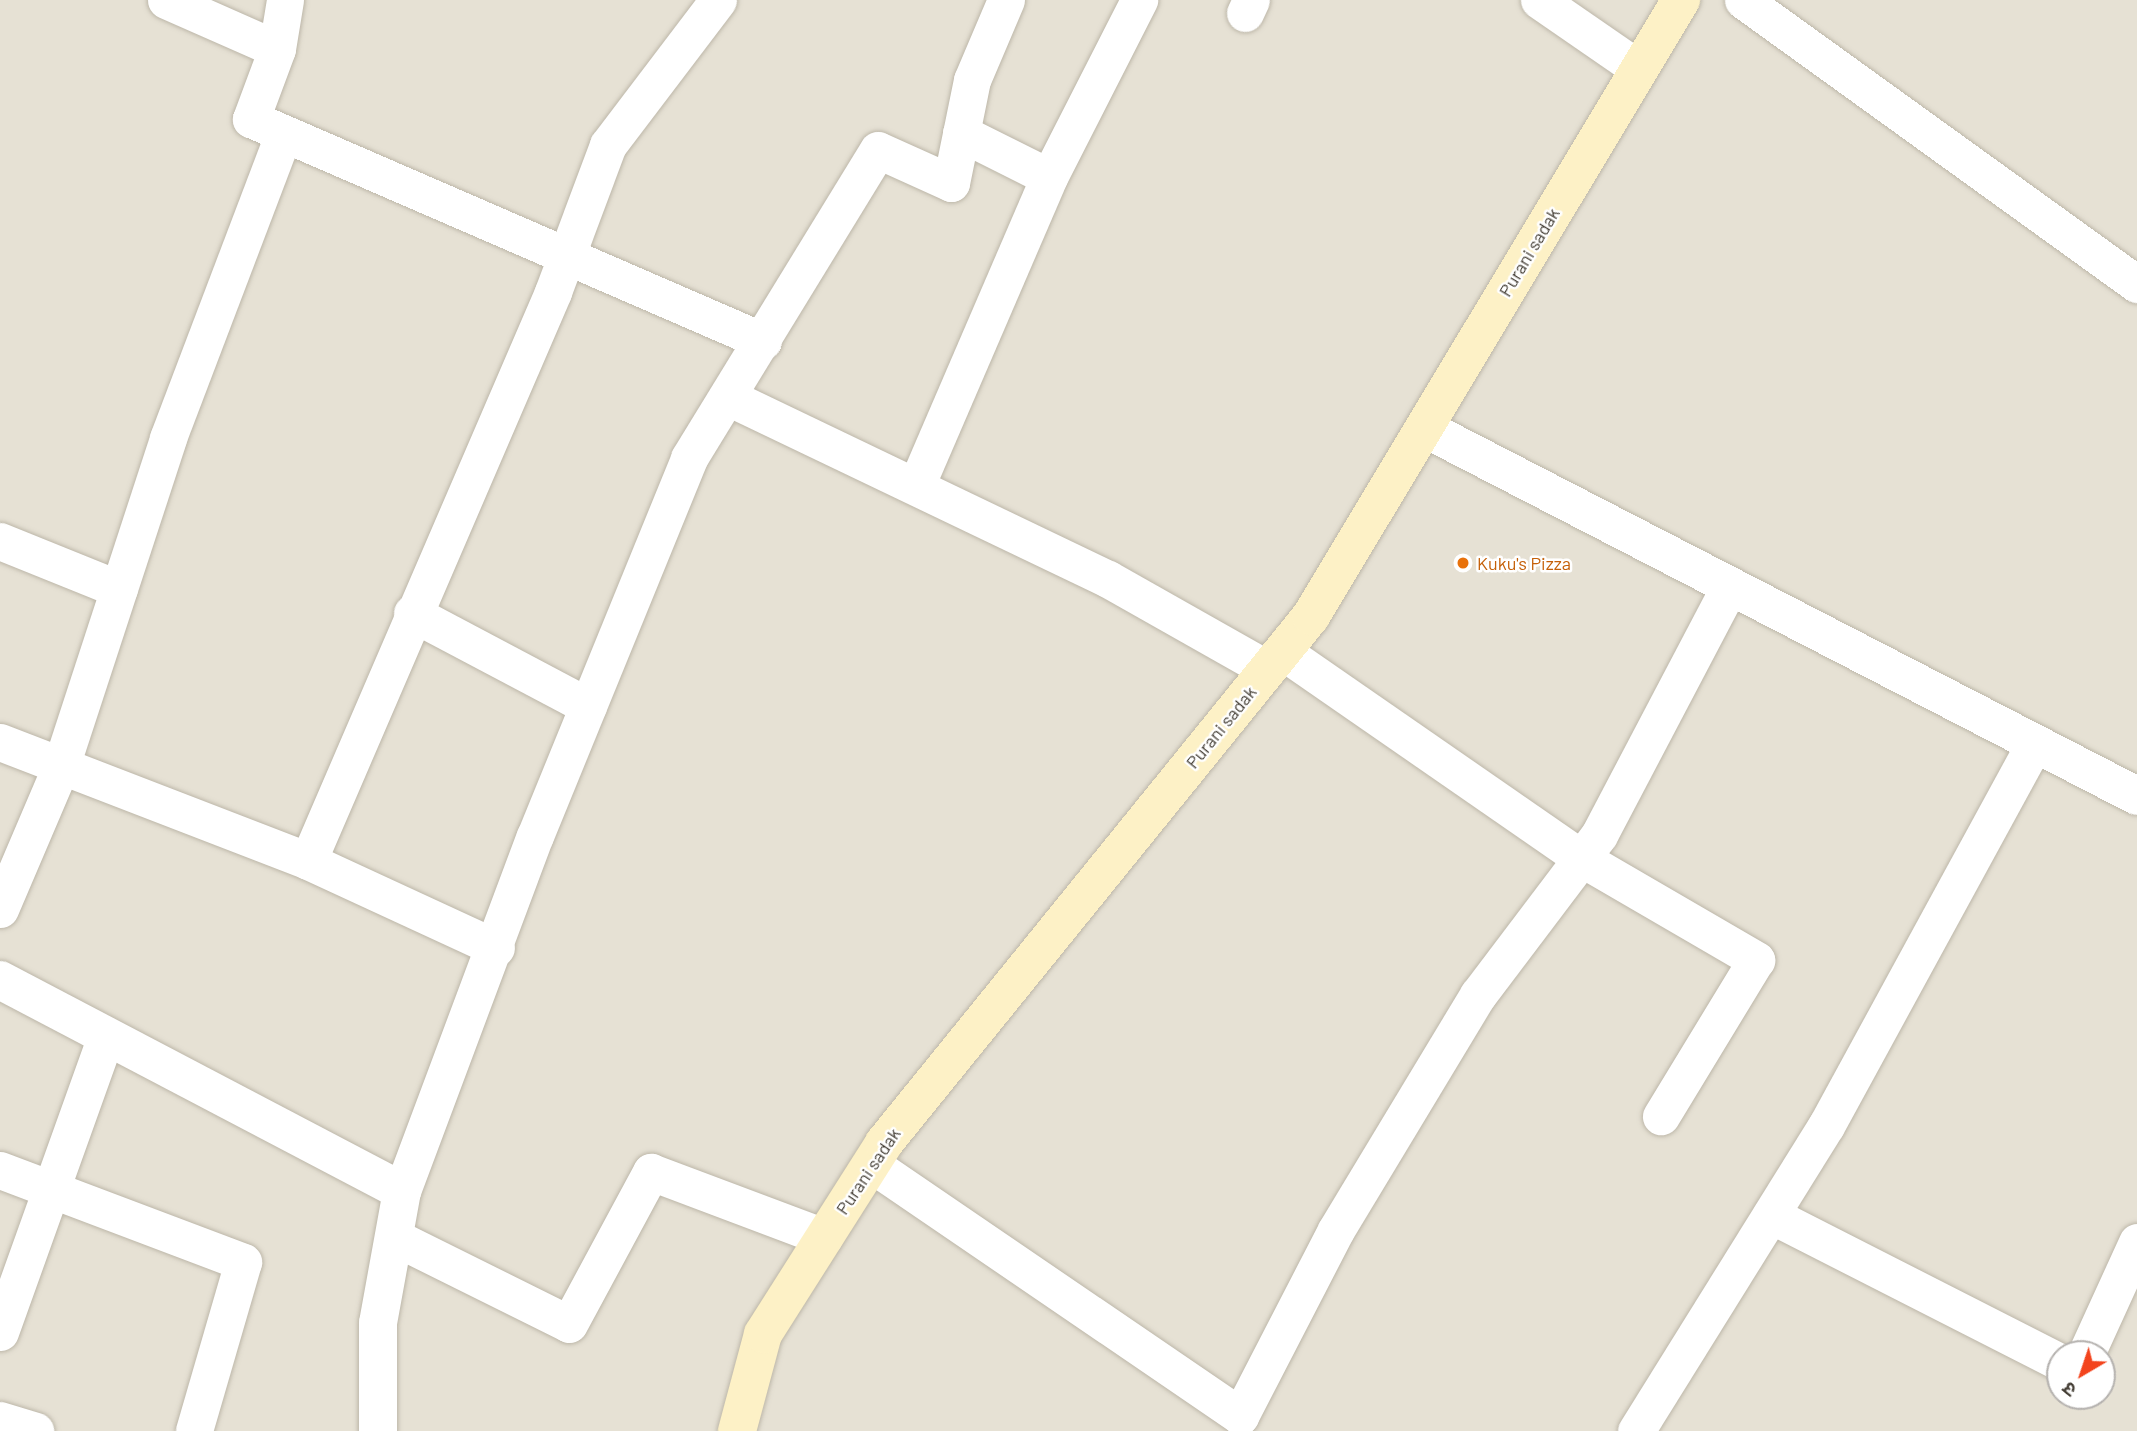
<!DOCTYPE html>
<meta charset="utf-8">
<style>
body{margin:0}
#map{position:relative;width:2137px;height:1431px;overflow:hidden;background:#f2efe6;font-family:Barlow,"Noto Sans Devanagari",sans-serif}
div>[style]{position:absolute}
.residential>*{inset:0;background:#e6e1d4}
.roads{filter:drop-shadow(0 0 2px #bdb7a9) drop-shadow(0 0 2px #bdb7a9)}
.minor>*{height:37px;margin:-18.5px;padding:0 18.5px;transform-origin:18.5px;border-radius:18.5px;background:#fff}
.tertiary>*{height:38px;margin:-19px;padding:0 19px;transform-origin:19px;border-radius:19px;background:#fff}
.secondary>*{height:38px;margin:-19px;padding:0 19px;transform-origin:19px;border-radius:19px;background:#fdf1c6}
.dots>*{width:19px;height:19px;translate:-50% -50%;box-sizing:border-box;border:4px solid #fff;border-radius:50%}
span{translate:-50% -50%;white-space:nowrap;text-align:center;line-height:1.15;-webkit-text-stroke:5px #fff;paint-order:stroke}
.street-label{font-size:18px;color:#453f36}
.food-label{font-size:18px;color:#c56008}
.left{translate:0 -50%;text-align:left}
.north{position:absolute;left:2046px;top:1340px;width:70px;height:70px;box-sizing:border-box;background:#fff;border:2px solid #b5b2af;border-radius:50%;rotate:219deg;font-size:19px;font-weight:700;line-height:28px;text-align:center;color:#453f36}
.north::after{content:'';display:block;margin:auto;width:24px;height:32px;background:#f3441d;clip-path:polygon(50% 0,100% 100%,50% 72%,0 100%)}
</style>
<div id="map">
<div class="residential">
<div style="clip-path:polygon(evenodd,0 0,2137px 0,2137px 1431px,0 1431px,0 0,2060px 1354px,2102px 1354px,2102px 1396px,2060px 1396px,2060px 1354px)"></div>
</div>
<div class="roads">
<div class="minor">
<div style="left:166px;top:0;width:121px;rotate:23.8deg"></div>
<div style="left:285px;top:0;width:50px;rotate:99.3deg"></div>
<div style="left:277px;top:49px;width:75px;rotate:110.4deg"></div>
<div style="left:251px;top:119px;width:558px;rotate:23.44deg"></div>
<div style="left:1539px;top:0;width:121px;rotate:34.6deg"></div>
<div style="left:1743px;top:0;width:486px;rotate:35.8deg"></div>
<div style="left:1245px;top:13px;width:14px;rotate:-65deg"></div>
<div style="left:961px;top:133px;width:98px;rotate:26.6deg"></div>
<div style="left:1049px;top:177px;width:199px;rotate:-63deg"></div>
<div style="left:728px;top:397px;width:421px;rotate:25.6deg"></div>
<div style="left:1108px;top:579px;width:183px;rotate:29.5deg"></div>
<div style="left:916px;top:486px;width:336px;rotate:-66.7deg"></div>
<div style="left:0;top:541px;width:128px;rotate:22deg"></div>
<div style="left:412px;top:613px;width:199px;rotate:27.9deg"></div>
<div style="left:1282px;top:651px;width:364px;rotate:34.7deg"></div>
<div style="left:1581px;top:858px;width:203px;rotate:30.2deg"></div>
<div style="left:1756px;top:960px;width:183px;rotate:121.3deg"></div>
<div style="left:0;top:742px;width:330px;rotate:21.1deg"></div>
<div style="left:308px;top:861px;width:207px;rotate:24.8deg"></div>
<div style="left:308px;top:861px;width:620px;rotate:-66.7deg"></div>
<div style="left:553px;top:292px;width:157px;rotate:-69.5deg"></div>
<div style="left:608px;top:145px;width:182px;rotate:-52.8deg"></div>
<div style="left:0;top:909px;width:155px;rotate:-66.9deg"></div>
<div style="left:61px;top:766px;width:345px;rotate:-71.9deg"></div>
<div style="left:168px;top:438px;width:321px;rotate:-69.2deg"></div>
<div style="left:871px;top:1164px;width:447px;rotate:34.3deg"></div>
<div style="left:1240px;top:1416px;width:209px;rotate:-62.7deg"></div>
<div style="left:1336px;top:1230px;width:275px;rotate:-58.9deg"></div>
<div style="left:1478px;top:995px;width:201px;rotate:-52.9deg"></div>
<div style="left:1599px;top:835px;width:281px;rotate:-62.3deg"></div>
<div style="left:0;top:1170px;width:260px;rotate:20.7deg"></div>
<div style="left:243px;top:1262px;width:176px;rotate:106.2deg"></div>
<div style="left:402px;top:1191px;width:379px;rotate:-69.5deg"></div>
<div style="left:535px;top:836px;width:408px;rotate:-67.8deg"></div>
<div style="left:689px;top:458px;width:361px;rotate:-58.5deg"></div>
<div style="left:878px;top:150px;width:80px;rotate:24.3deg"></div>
<div style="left:951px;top:183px;width:105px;rotate:-78.5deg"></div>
<div style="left:972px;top:80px;width:87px;rotate:-67deg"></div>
<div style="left:1771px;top:1215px;width:324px;rotate:27deg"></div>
<div style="left:394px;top:1237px;width:195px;rotate:26.4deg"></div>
<div style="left:569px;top:1324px;width:173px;rotate:-61.7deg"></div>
<div style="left:651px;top:1172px;width:185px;rotate:20.6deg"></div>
<div style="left:0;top:1332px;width:314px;rotate:-70.3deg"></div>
<div style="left:2086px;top:1354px;width:123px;rotate:-65.5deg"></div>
<div style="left:0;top:1420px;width:37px;rotate:17deg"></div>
<div style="left:1636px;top:1431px;width:359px;rotate:-58.1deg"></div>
<div style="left:1826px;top:1126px;width:436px;rotate:-61.4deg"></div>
</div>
<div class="tertiary">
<div style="left:1424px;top:428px;width:802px;rotate:27.3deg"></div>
<div style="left:0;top:980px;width:454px;rotate:27.7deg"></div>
<div style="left:402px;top:1191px;width:134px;rotate:100.3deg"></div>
<div style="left:378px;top:1323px;width:108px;rotate:90deg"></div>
</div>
<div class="secondary">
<div style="left:737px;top:1431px;width:100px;rotate:-75deg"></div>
<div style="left:763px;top:1334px;width:226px;rotate:-57.6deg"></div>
<div style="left:884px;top:1143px;width:678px;rotate:-50.98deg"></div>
<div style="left:1311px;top:616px;width:719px;rotate:-59.01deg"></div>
</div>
</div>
<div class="dots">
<div style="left:1463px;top:563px;background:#e8710a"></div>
</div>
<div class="street-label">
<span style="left:1529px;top:252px;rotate:-59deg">Purani sadak</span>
<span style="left:1221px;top:727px;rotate:-51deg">Purani sadak</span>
<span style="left:868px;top:1171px;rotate:-56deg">Purani sadak</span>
</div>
<div class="food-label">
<span class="left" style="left:1477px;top:563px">Kuku's Pizza</span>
</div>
<div class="north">उ</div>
</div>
